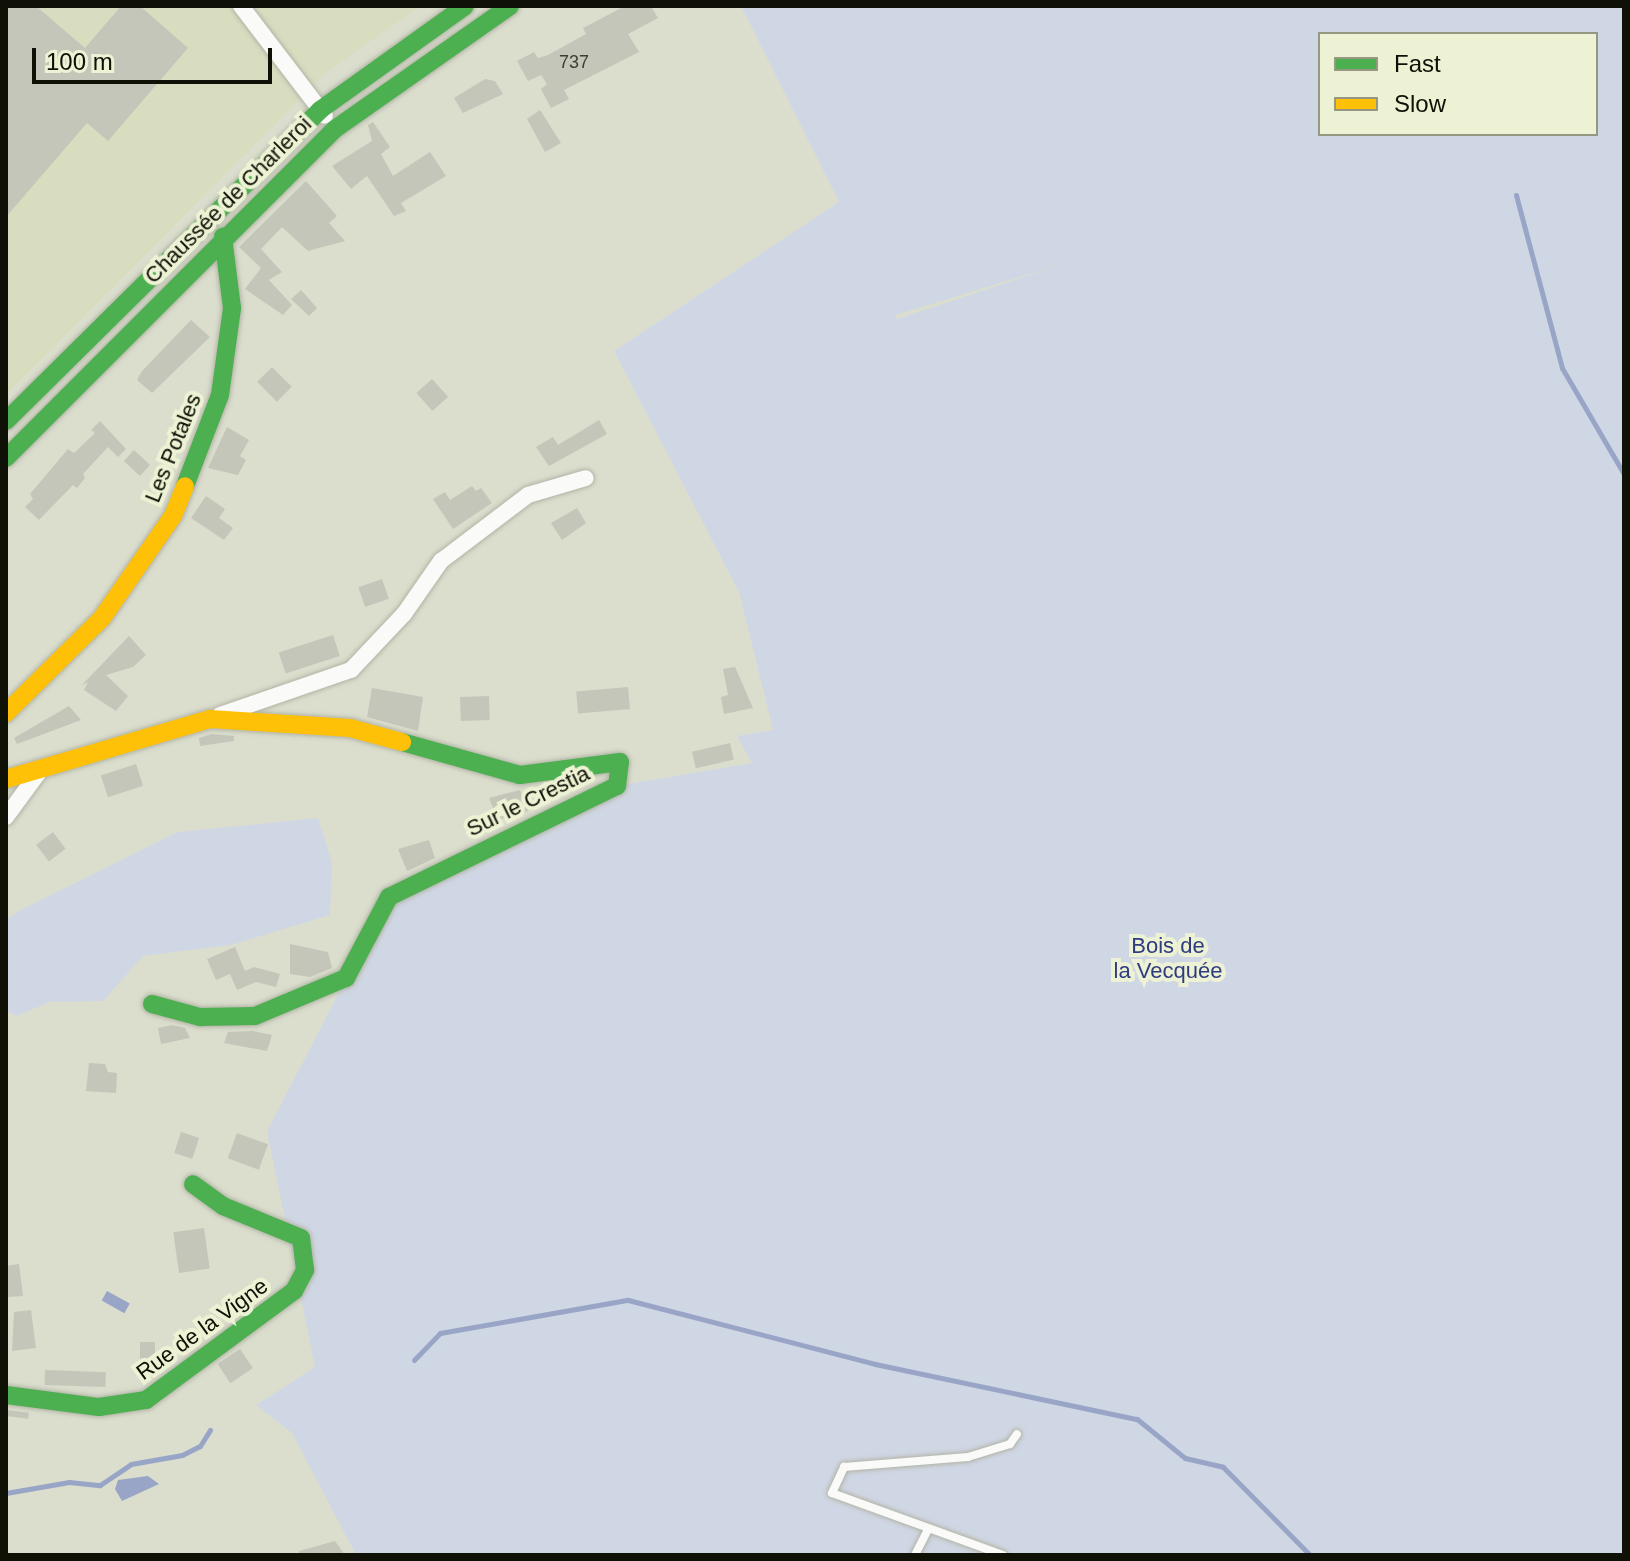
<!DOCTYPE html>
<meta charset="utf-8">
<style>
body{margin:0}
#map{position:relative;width:1630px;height:1561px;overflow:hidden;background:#dbdecd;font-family:Helvetica,sans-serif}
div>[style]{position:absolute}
.built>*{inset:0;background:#d8ddc0}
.green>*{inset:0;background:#d0d7e4}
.water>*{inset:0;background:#99a5c6;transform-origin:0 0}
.stream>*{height:5px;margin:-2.5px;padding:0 2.5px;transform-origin:2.5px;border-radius:2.5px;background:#99a5c6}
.building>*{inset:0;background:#c3c6b9;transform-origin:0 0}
.roads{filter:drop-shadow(0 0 2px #b2b4a6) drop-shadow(0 0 2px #b2b4a6)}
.lane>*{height:8px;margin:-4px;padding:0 4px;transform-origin:4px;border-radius:4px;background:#fafaf8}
.street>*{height:16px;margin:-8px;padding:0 8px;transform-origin:8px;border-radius:8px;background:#fafaf8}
.fast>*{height:18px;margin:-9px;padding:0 9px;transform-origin:9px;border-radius:9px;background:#4caf50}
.slow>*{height:18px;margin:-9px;padding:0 9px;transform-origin:9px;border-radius:9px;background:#ffc107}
span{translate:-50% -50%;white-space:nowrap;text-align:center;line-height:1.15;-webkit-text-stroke:8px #ecf2d3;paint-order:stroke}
.number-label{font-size:18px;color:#3c3e33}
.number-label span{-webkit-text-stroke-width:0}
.street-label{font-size:22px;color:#0f1006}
.park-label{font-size:22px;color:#303c80}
.frame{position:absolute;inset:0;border:8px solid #0f1006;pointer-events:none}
.legend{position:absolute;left:1318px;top:32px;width:280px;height:104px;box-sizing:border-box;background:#ecf2d3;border:2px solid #949881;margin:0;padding:10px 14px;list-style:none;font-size:24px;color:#0f1006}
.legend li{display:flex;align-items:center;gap:16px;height:40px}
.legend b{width:40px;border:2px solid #949881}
.scale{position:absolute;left:32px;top:48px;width:240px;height:36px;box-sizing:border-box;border:4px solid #0f1006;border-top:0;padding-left:10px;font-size:24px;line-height:28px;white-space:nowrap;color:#0f1006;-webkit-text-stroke:6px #ecf2d3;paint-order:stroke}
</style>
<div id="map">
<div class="built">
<div style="clip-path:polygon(6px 6px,420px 6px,327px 72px,6px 395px)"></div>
</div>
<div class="green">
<div style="clip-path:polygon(evenodd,741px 6px,1624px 6px,1624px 1555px,356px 1555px,292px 1433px,256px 1405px,315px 1367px,267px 1131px,389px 897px,617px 786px,752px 763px,737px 736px,773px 730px,739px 592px,614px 351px,839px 202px,741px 6px,1320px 34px,1596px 34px,1596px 134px,1320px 134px,1320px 34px,741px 6px,1065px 263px,897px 319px,895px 316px,896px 315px,1065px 263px)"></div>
<div style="clip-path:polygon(318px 818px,332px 863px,330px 915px,231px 945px,143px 956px,103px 1001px,50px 1002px,16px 1016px,6px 1010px,6px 920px,19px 911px,178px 832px)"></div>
</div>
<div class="water">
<div style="left:107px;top:1291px;width:26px;height:11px;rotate:29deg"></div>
<div style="clip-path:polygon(148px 1476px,159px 1484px,122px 1501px,115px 1489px,118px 1480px)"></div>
</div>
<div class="stream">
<div style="left:1516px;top:195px;width:179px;rotate:75.1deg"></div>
<div style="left:1562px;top:368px;width:123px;rotate:59.7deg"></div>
<div style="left:414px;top:1360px;width:37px;rotate:-46deg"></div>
<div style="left:440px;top:1333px;width:191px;rotate:-10deg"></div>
<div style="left:628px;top:1300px;width:255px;rotate:14.5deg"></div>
<div style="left:875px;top:1364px;width:268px;rotate:11.9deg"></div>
<div style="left:1137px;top:1419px;width:62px;rotate:39.1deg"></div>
<div style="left:1185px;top:1458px;width:39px;rotate:13deg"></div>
<div style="left:1223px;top:1467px;width:124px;rotate:45.3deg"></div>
<div style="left:6px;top:1493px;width:64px;rotate:-9.9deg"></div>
<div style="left:69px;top:1482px;width:31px;rotate:6deg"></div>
<div style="left:100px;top:1485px;width:37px;rotate:-34deg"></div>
<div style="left:131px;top:1464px;width:52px;rotate:-10deg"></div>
<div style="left:182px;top:1455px;width:20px;rotate:-27deg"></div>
<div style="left:200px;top:1446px;width:19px;rotate:-58deg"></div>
</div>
<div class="building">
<div style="clip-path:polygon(6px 6px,36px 6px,85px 48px,121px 6px,140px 6px,188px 48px,108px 141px,87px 123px,6px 217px)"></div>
<div style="clip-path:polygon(625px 6px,651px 6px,658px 18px,628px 34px,639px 52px,564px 90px,569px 99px,551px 108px,541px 89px,547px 84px,541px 75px,528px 81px,517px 61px,534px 52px,538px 58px,548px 55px,586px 34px,583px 28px)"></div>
<div style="clip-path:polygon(485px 79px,495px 81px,503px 94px,463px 113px,454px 98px)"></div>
<div style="clip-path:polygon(540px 110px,561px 143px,545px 152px,527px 119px)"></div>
<div style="clip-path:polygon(373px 122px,390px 147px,381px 154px,393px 176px,430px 152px,446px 176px,401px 203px,406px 211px,394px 216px,367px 176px,351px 189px,332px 166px,372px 141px,368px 125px)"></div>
<div style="clip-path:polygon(306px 181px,337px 216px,329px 223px,345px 241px,308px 251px,282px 227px,261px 249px,282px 272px,269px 280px,292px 305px,283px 315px,245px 289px,261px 268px,239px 247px)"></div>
<div style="clip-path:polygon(301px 290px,317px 308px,309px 316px,291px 299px)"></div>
<div style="clip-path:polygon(191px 320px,210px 337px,152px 393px,137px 380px,142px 371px)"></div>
<div style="left:272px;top:367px;width:28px;height:21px;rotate:45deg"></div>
<div style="left:432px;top:379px;width:24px;height:21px;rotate:48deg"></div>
<div style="clip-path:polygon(599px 420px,607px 434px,549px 466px,536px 447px,553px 437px,558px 445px)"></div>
<div style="clip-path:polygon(100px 421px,126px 449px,118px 457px,108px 447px,83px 474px,85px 478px,77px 488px,73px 485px,39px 520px,25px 507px,33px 499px,30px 494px,68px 449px,74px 453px,95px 433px,91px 430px)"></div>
<div style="clip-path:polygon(227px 427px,249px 440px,240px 456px,246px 460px,238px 475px,208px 468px)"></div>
<div style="left:134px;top:450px;width:22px;height:15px;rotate:43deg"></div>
<div style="clip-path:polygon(472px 486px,476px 491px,481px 488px,492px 503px,453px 529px,433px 499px,445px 492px,450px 500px)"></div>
<div style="clip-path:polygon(206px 496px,225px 509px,219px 518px,233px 528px,224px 540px,191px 518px)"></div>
<div style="clip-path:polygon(577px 508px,586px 523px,562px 540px,551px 523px)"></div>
<div style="left:382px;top:579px;width:21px;height:25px;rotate:71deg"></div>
<div style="left:333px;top:635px;width:22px;height:57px;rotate:72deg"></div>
<div style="clip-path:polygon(129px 636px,146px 655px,133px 667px,106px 675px,128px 696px,116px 711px,84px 690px,88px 682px,81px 686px)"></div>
<div style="clip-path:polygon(735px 667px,753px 708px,724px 714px,721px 697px,728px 695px,723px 669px)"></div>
<div style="left:628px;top:687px;width:22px;height:52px;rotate:85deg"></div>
<div style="clip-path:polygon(372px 688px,423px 697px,418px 731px,367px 717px)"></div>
<div style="left:489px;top:696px;width:24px;height:29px;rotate:88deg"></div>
<div style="clip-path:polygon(69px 706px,81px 720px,17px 744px,14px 738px)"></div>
<div style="clip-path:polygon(212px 734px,234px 736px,234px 741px,200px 746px,199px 738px)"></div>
<div style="left:730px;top:743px;width:17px;height:39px;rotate:77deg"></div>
<div style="left:136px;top:764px;width:23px;height:37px;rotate:72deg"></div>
<div style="clip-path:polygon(520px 790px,528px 811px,498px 820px,489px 798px)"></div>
<div style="left:53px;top:832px;width:21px;height:21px;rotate:53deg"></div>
<div style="clip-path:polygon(429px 840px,435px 858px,407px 871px,398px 849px)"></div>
<div style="clip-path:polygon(290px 944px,328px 952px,332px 968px,310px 977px,290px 974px)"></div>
<div style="clip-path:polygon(235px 947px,245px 971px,254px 967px,280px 974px,276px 987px,256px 982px,237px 990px,230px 974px,216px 980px,207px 959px)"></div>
<div style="clip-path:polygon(172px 1025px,185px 1028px,190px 1038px,161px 1044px,158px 1028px)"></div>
<div style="clip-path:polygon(253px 1031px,272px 1035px,267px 1051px,224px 1043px,228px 1032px)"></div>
<div style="clip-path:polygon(89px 1063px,105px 1064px,108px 1072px,117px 1073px,116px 1093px,86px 1091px)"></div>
<div style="left:181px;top:1132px;width:19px;height:22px;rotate:18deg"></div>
<div style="left:237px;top:1133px;width:33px;height:27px;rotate:20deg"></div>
<div style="left:204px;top:1228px;width:41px;height:31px;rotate:82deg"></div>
<div style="clip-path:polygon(19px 1264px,23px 1296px,6px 1297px,6px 1266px)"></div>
<div style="clip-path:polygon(31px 1310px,36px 1348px,12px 1351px,14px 1312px)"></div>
<div style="left:140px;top:1342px;width:15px;height:29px"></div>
<div style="left:240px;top:1349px;width:23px;height:27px;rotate:56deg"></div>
<div style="left:45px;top:1370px;width:61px;height:15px;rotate:2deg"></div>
<div style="left:6px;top:1410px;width:23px;height:6px;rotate:7deg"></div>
<div style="clip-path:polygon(335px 1541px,345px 1555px,299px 1555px,299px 1551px)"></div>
</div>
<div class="roads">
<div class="lane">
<div style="left:915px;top:1555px;width:29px;rotate:-63deg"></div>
<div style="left:1003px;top:1555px;width:182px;rotate:-160.1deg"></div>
<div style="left:832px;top:1493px;width:29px;rotate:-65deg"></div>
<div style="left:844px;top:1467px;width:124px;rotate:-4.6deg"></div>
<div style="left:968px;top:1457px;width:44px;rotate:-17.2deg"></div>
<div style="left:1010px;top:1444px;width:12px;rotate:-55deg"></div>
</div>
<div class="street">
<div style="left:241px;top:6px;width:138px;rotate:52.6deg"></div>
<div style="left:220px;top:715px;width:139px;rotate:-19deg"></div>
<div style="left:351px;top:670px;width:77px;rotate:-46.6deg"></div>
<div style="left:404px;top:614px;width:65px;rotate:-55.1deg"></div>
<div style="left:441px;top:561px;width:109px;rotate:-37.2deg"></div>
<div style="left:528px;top:495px;width:60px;rotate:-16.3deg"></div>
<div style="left:6px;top:817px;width:61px;rotate:-53.7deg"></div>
</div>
<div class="fast">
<div style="left:6px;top:421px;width:442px;rotate:-44.7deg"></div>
<div style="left:320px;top:110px;width:178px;rotate:-35.6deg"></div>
<div style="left:6px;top:458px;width:465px;rotate:-45deg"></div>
<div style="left:335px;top:129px;width:214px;rotate:-35.1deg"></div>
<div style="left:185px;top:486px;width:97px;rotate:-69deg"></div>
<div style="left:220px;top:395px;width:88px;rotate:-82.1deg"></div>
<div style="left:232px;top:308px;width:72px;rotate:-97.2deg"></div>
<div style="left:152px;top:1004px;width:50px;rotate:15.2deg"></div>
<div style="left:200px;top:1017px;width:55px;rotate:-1deg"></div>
<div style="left:255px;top:1016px;width:99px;rotate:-22.7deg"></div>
<div style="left:346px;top:978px;width:92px;rotate:-62deg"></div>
<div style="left:389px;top:897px;width:254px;rotate:-26deg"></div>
<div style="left:617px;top:786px;width:24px;rotate:-83deg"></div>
<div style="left:620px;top:762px;width:101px;rotate:172.6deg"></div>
<div style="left:520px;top:775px;width:123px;rotate:-164.4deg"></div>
<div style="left:6px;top:1395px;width:94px;rotate:7.4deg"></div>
<div style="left:99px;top:1407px;width:48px;rotate:-8.5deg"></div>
<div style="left:146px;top:1400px;width:184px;rotate:-36.4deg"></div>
<div style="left:294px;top:1291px;width:24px;rotate:-62deg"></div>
<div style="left:305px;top:1270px;width:32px;rotate:-97deg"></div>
<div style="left:301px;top:1238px;width:84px;rotate:-157.7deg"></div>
<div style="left:223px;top:1206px;width:37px;rotate:-144deg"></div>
</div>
<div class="slow">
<div style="left:6px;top:713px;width:135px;rotate:-44.7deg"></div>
<div style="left:102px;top:618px;width:124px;rotate:-55.2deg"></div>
<div style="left:173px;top:516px;width:32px;rotate:-68deg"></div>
<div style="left:6px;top:779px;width:213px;rotate:-16.4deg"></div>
<div style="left:210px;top:719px;width:140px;rotate:3.7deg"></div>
<div style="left:350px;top:728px;width:54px;rotate:15.1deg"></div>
</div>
</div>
<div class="number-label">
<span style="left:574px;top:62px">737</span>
</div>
<div class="street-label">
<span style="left:228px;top:200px;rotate:-45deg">Chaussée de Charleroi</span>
<span style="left:173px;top:448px;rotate:-68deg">Les Potales</span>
<span style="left:528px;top:801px;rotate:-26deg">Sur le Crestia</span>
<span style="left:202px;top:1329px;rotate:-36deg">Rue de la Vigne</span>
</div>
<div class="park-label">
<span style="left:1168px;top:958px">Bois de<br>la Vecquée</span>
</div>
<div class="frame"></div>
<ul class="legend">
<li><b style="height:10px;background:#4caf50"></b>Fast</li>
<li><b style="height:10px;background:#ffc107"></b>Slow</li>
</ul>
<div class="scale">100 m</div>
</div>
